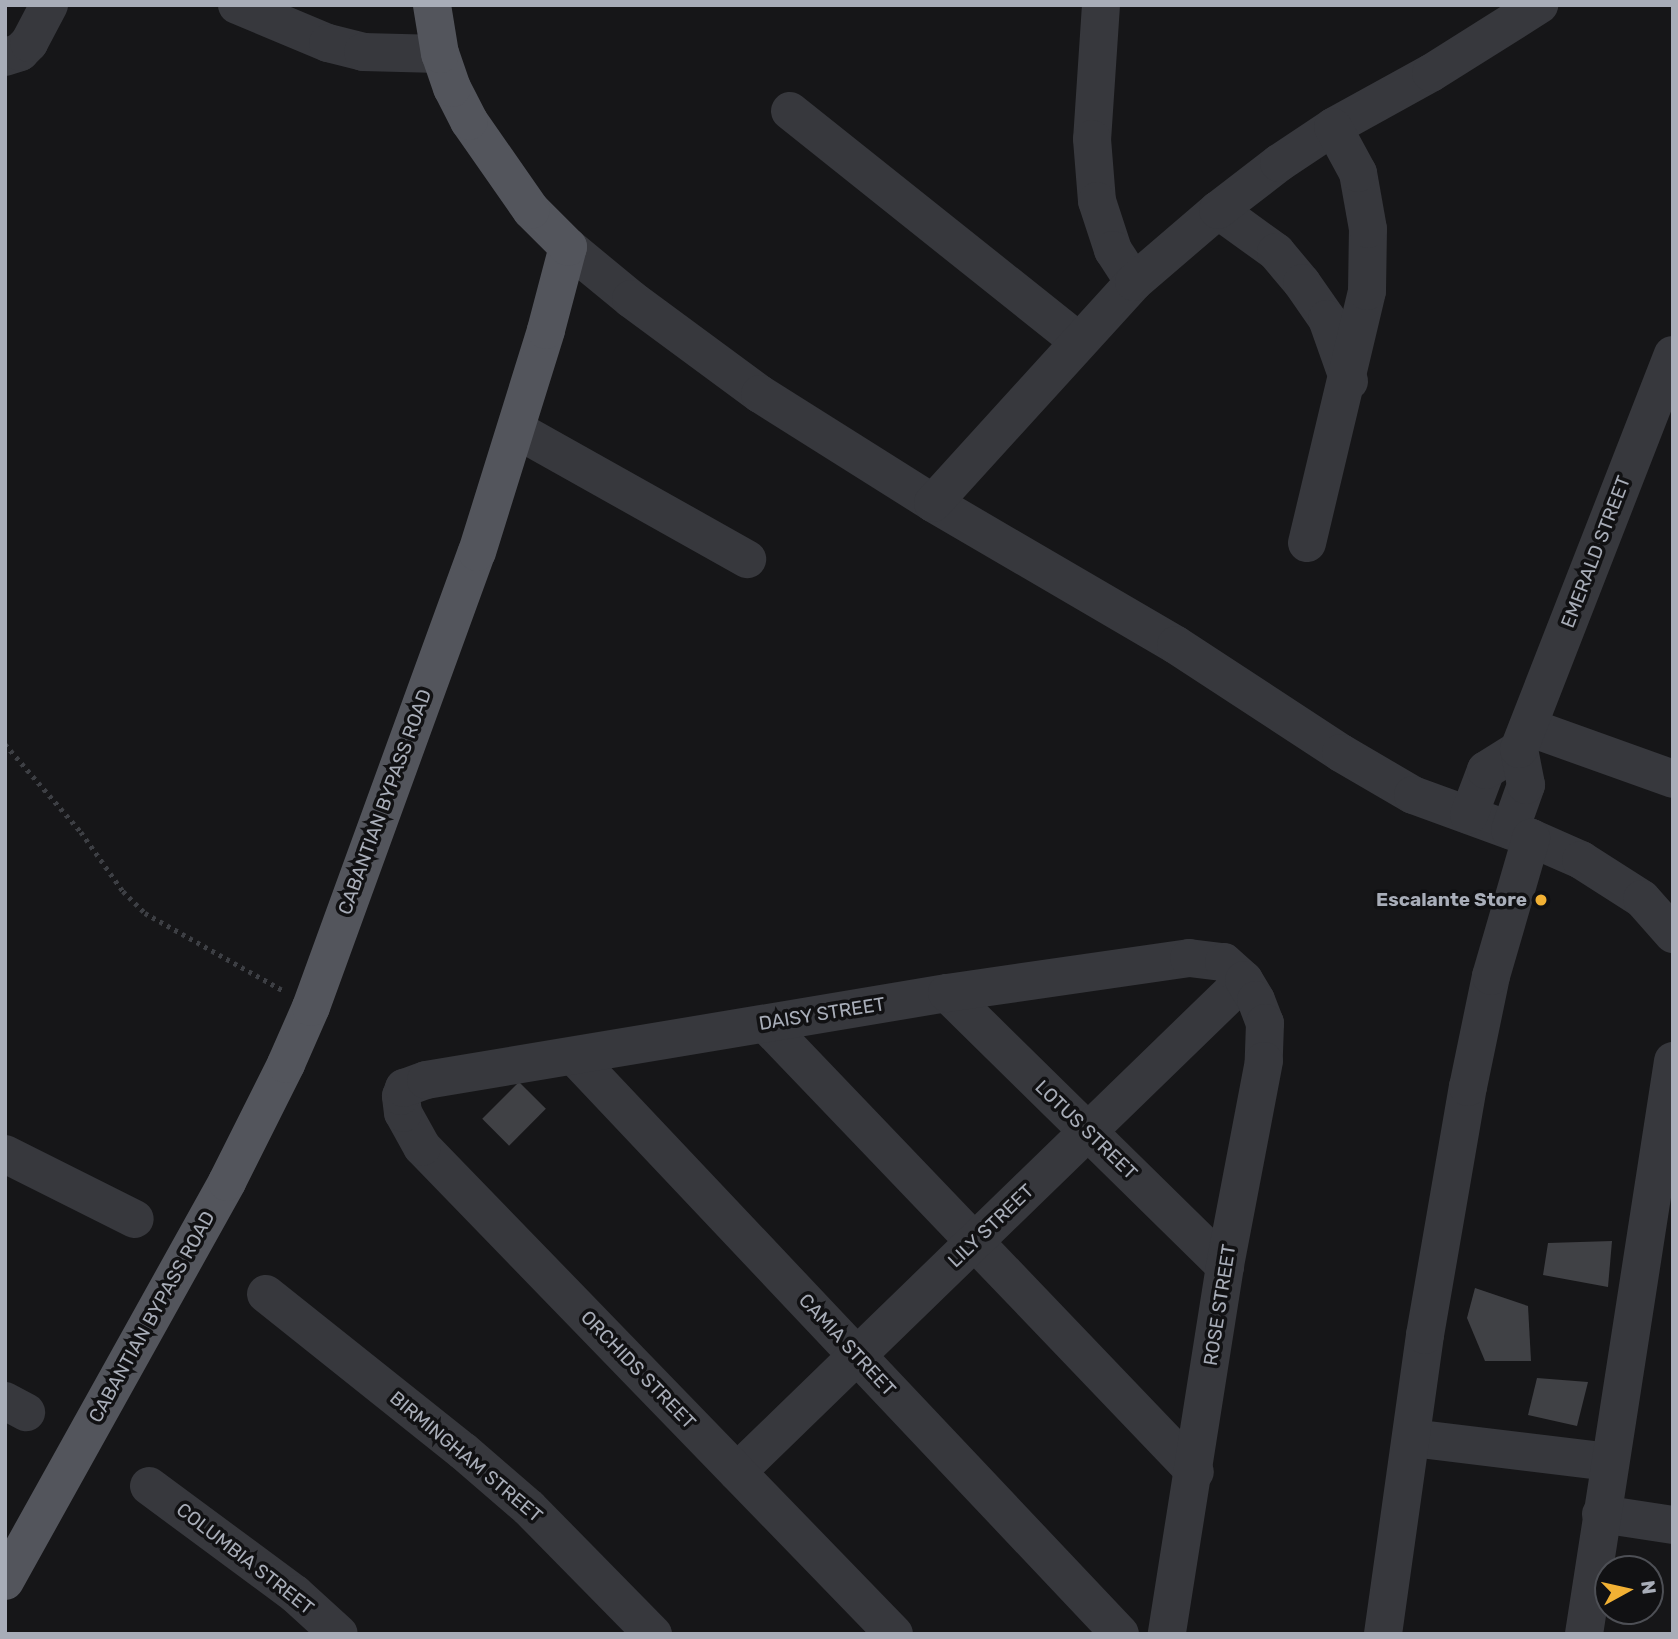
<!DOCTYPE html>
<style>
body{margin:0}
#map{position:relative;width:1678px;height:1639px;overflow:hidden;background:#161618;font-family:Rubik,sans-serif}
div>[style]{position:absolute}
.building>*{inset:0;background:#404145;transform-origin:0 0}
.path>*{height:4.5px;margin-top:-2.25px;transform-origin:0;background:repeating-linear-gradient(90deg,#3d3f44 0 3.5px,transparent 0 8.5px)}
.minor>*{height:38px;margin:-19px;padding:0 19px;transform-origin:19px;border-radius:19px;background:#37383d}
.major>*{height:38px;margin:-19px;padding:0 19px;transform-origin:19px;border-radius:19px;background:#53555c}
.dots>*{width:19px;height:19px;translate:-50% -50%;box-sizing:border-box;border:4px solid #111113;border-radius:50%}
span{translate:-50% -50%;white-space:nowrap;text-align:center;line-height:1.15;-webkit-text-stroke:7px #111113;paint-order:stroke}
.street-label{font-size:19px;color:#a8adb8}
.poi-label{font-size:19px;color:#a8adb8;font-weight:700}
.right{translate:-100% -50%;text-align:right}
.frame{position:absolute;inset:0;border:7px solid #a8adb8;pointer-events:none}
.north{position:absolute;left:1594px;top:1555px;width:70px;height:70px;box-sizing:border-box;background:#111113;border:2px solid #4d4f55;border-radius:50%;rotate:82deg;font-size:19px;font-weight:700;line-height:28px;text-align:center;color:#a8adb8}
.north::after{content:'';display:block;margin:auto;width:24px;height:32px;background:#f2b134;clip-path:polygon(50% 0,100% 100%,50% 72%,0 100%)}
</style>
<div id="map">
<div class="building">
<div style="left:519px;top:1082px;width:38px;height:52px;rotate:45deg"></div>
<div style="clip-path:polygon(1612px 1241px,1608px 1287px,1543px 1275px,1548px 1243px)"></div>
<div style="clip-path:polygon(1475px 1288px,1528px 1306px,1531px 1361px,1485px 1361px,1467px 1318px)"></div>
<div style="clip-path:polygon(1537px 1378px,1588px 1382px,1577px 1426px,1528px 1415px)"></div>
</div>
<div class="path">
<div style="left:5px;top:744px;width:116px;rotate:49.2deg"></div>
<div style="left:81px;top:832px;width:72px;rotate:54.6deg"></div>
<div style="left:123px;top:891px;width:31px;rotate:45deg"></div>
<div style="left:145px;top:913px;width:157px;rotate:29.3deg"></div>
</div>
<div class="minor">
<div style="left:237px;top:5px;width:99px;rotate:22.7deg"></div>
<div style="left:328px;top:43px;width:36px;rotate:14deg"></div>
<div style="left:363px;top:52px;width:77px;rotate:1.5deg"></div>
<div style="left:1101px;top:5px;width:134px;rotate:93.8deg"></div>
<div style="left:1092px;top:139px;width:62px;rotate:85.4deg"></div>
<div style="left:1097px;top:201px;width:52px;rotate:71.9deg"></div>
<div style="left:1113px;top:250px;width:38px;rotate:57deg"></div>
<div style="left:5px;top:57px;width:16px;rotate:-18deg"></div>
<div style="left:20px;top:52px;width:13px;rotate:-45deg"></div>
<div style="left:29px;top:43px;width:43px;rotate:-62.2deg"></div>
<div style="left:790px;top:111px;width:369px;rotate:38.6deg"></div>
<div style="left:1218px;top:210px;width:72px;rotate:35.9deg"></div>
<div style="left:1276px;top:252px;width:40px;rotate:50deg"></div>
<div style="left:1302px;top:283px;width:44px;rotate:55.2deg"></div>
<div style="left:1327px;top:319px;width:66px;rotate:70.5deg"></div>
<div style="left:568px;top:247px;width:82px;rotate:39.5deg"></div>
<div style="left:631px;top:299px;width:160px;rotate:36.4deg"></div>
<div style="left:760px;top:394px;width:204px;rotate:32.2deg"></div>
<div style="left:933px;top:503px;width:281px;rotate:30.3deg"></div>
<div style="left:1176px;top:645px;width:197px;rotate:33.2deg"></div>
<div style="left:1341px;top:753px;width:83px;rotate:30.3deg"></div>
<div style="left:1413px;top:795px;width:126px;rotate:20deg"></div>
<div style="left:1531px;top:838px;width:55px;rotate:23.7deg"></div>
<div style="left:1581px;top:860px;width:72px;rotate:32.6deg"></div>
<div style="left:1642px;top:899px;width:47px;rotate:48.5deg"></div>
<div style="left:517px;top:430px;width:264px;rotate:29.3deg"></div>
<div style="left:933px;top:503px;width:299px;rotate:-47.7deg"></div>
<div style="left:1134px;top:282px;width:111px;rotate:-40.6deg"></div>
<div style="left:1218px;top:210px;width:77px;rotate:-37.6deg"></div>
<div style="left:1279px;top:163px;width:65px;rotate:-33.7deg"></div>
<div style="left:1333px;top:127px;width:112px;rotate:-28.9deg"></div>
<div style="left:1431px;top:73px;width:128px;rotate:-32.2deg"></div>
<div style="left:1307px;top:543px;width:259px;rotate:-76.6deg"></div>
<div style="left:1367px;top:291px;width:62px;rotate:-89.1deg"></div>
<div style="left:1368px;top:229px;width:57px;rotate:-100.1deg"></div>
<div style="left:1358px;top:173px;width:52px;rotate:-118.5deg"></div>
<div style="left:1528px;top:727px;width:154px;rotate:19.7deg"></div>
<div style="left:1469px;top:815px;width:48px;rotate:-69.3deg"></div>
<div style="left:1486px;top:770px;width:39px;rotate:-32deg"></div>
<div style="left:1510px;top:830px;width:48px;rotate:-70.4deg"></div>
<div style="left:1526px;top:785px;width:37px;rotate:-101deg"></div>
<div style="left:1519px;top:749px;width:423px;rotate:-68.7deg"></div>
<div style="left:947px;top:993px;width:390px;rotate:44.5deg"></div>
<div style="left:766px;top:1024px;width:620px;rotate:46.24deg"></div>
<div style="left:574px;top:1056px;width:795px;rotate:46.63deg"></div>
<div style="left:5px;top:1154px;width:145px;rotate:26.6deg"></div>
<div style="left:266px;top:1294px;width:252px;rotate:38.6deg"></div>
<div style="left:463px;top:1451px;width:87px;rotate:40.8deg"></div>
<div style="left:529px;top:1508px;width:177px;rotate:45.5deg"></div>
<div style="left:5px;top:1401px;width:24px;rotate:28deg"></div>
<div style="left:1412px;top:1438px;width:198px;rotate:6.9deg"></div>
<div style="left:737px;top:1472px;width:706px;rotate:-44.14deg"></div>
<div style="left:149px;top:1486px;width:182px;rotate:36.5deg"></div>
<div style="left:295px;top:1594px;width:59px;rotate:42.3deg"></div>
<div style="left:1601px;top:1514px;width:73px;rotate:8.7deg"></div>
<div style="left:894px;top:1634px;width:678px;rotate:-134.1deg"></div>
<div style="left:422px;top:1147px;width:39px;rotate:-119deg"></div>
<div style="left:403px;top:1113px;width:17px;rotate:-97deg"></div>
<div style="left:401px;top:1096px;width:9px;rotate:-69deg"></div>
<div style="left:404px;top:1088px;width:23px;rotate:-20deg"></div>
<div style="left:426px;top:1080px;width:528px;rotate:-9.48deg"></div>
<div style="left:947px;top:993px;width:245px;rotate:-8.2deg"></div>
<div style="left:1189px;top:958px;width:35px;rotate:7deg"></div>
<div style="left:1224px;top:962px;width:27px;rotate:42deg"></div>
<div style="left:1244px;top:980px;width:23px;rotate:59deg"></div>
<div style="left:1256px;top:1000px;width:25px;rotate:69deg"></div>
<div style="left:1265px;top:1023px;width:38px;rotate:92deg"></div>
<div style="left:1264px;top:1061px;width:209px;rotate:100.8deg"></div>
<div style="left:1225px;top:1266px;width:373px;rotate:99deg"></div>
<div style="left:1383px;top:1634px;width:302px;rotate:-82deg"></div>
<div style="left:1425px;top:1335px;width:252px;rotate:-80.2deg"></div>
<div style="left:1468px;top:1087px;width:113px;rotate:-78.3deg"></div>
<div style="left:1491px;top:976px;width:144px;rotate:-73.8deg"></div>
<div style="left:1584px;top:1634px;width:580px;rotate:-81.17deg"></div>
</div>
<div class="major">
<div style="left:5px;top:1581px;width:457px;rotate:-60.9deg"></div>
<div style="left:227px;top:1182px;width:132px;rotate:-63.4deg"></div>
<div style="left:286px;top:1064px;width:62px;rotate:-66.3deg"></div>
<div style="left:311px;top:1007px;width:484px;rotate:-70deg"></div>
<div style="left:477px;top:552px;width:232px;rotate:-72.7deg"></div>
<div style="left:546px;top:330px;width:86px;rotate:-75.2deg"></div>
<div style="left:568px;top:247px;width:52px;rotate:-135deg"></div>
<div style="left:531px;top:210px;width:108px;rotate:-124.9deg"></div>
<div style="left:469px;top:121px;width:37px;rotate:-117deg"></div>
<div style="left:452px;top:88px;width:36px;rotate:-109deg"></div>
<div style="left:440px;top:54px;width:50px;rotate:-99.3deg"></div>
</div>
<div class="dots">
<div style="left:1541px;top:900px;background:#f2b134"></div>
</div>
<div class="street-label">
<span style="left:1596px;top:552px;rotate:-69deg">EMERALD STREET</span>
<span style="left:385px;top:802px;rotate:-70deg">CABANTIAN BYPASS ROAD</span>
<span style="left:822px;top:1014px;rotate:-9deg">DAISY STREET</span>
<span style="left:1086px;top:1130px;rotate:44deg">LOTUS STREET</span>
<span style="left:991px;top:1226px;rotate:-44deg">LILY STREET</span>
<span style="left:1220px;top:1305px;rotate:-81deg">ROSE STREET</span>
<span style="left:152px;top:1317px;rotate:-61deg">CABANTIAN BYPASS ROAD</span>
<span style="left:847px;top:1345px;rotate:47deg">CAMIA STREET</span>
<span style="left:638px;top:1370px;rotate:46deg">ORCHIDS STREET</span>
<span style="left:466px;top:1457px;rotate:40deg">BIRMINGHAM STREET</span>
<span style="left:245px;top:1559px;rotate:38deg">COLUMBIA STREET</span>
</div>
<div class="poi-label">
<span class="right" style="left:1527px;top:900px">Escalante Store</span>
</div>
<div class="frame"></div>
<div class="north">N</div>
</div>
